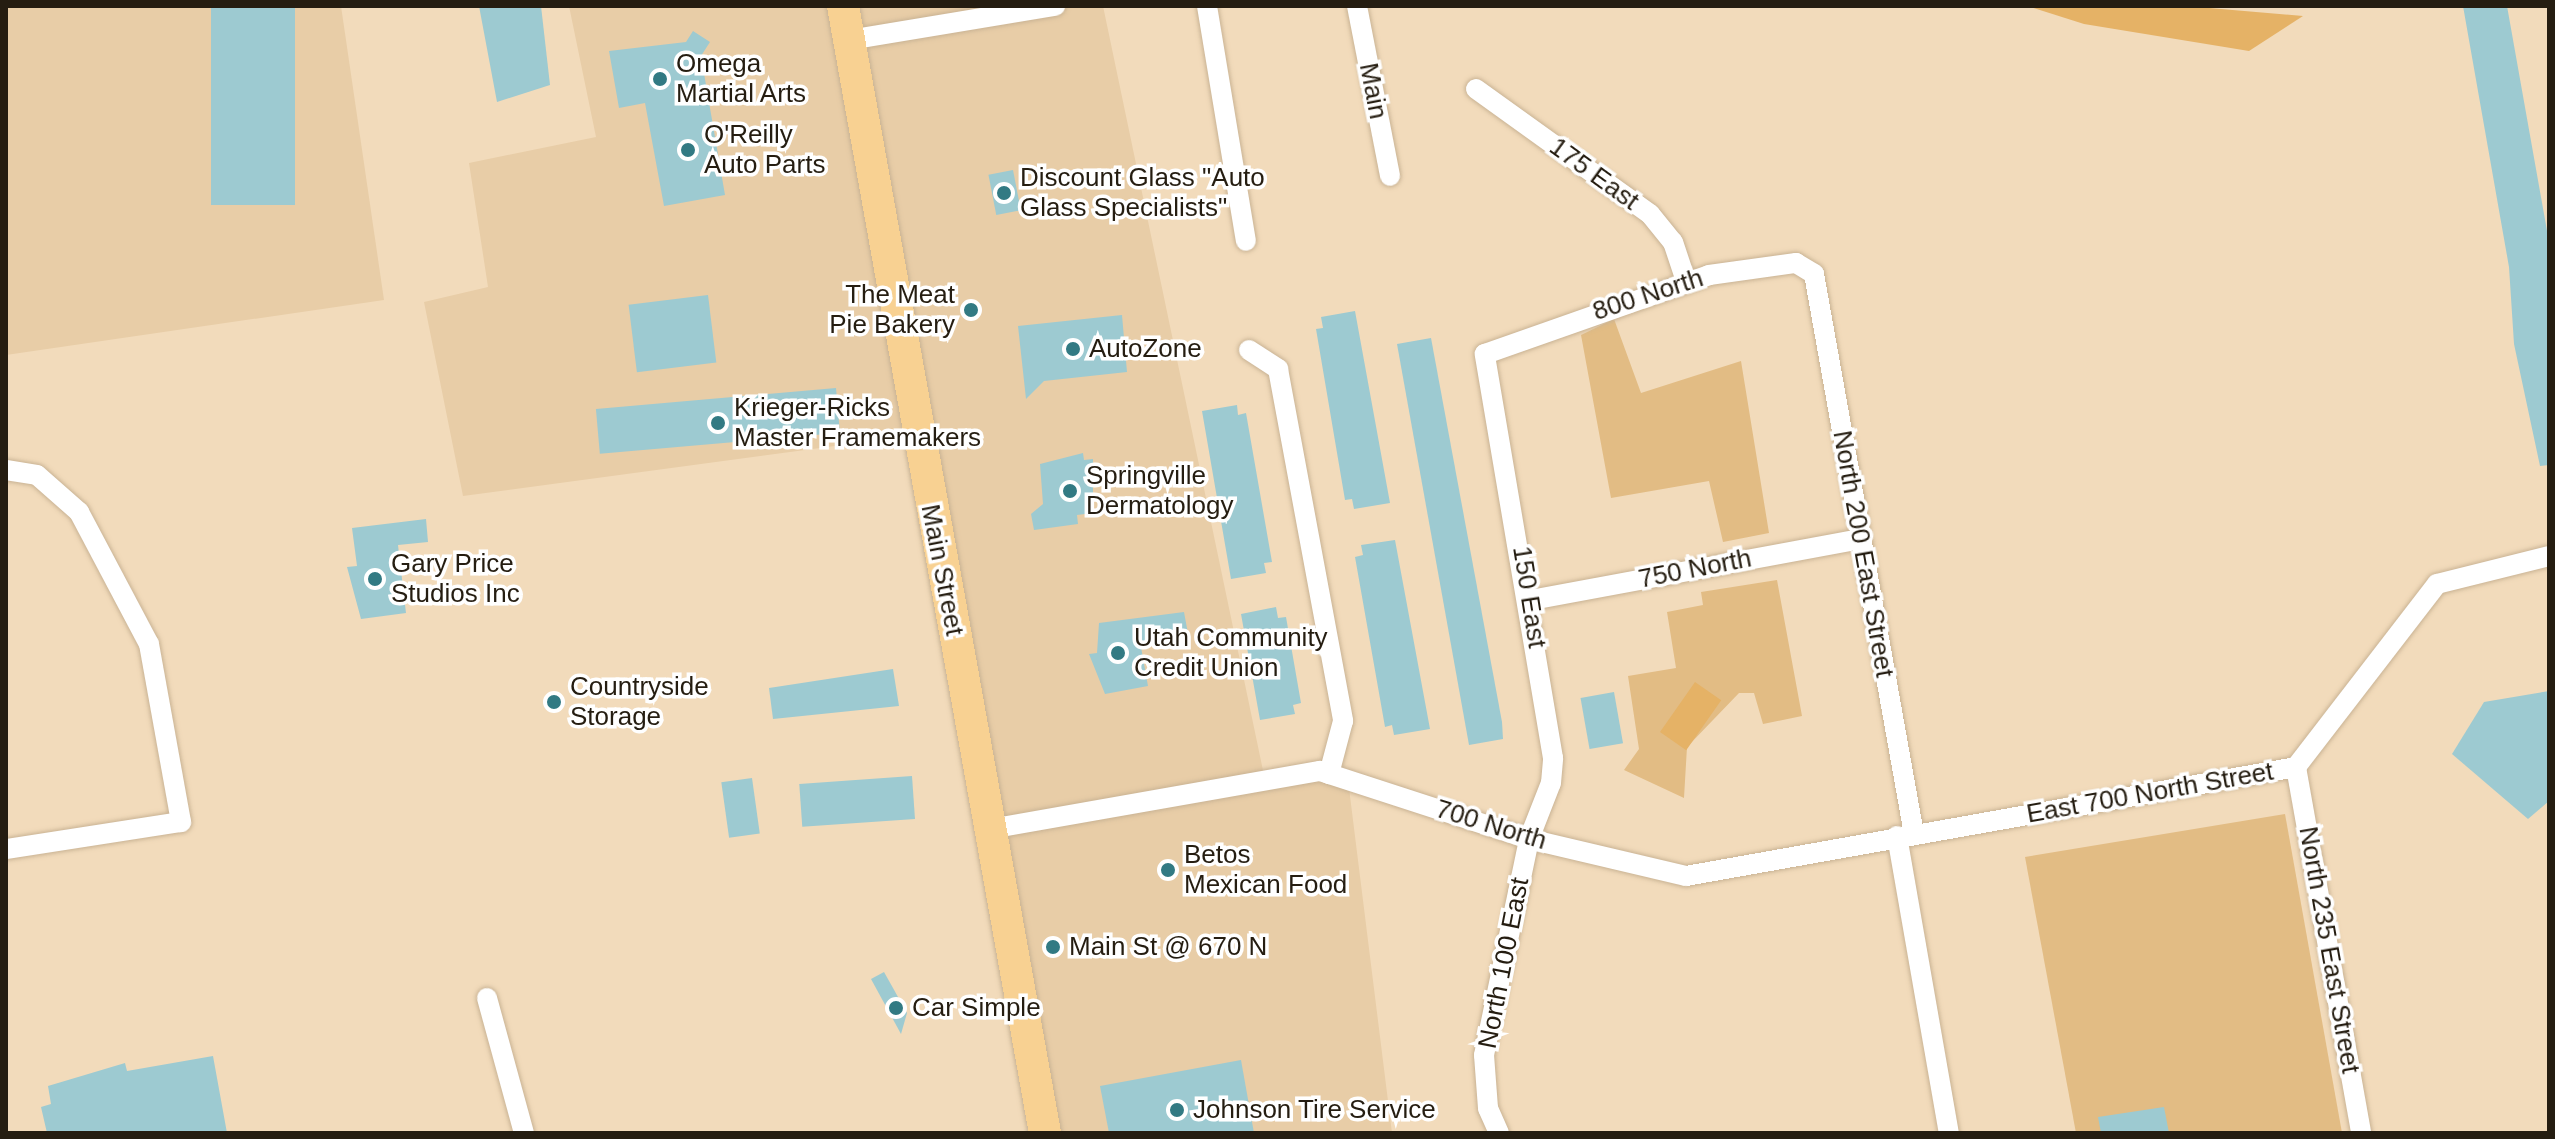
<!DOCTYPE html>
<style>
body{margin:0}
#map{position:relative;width:2555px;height:1139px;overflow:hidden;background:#f2dbbb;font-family:Arial,sans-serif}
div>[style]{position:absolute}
.built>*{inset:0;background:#e8cda7}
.green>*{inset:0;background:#e2bc84}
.water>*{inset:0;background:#e5b266;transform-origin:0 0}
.building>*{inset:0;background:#9dcad1;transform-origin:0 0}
.roads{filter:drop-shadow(0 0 2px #c9b394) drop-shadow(0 0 2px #c9b394)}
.minor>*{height:20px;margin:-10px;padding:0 10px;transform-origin:10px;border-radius:10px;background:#fff}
.primary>*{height:32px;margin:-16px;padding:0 16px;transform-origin:16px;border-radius:16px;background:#f8d192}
.dots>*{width:22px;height:22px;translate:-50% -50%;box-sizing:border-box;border:4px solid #fff;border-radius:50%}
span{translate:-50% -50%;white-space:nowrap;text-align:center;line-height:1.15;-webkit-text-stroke:7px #fff;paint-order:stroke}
.poi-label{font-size:26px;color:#251d11}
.left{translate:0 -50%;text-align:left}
.right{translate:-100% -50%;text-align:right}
.street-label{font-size:26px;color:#251d11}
.frame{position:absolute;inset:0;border:8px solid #251d11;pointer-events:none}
</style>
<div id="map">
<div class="built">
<div style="clip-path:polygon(6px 6px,341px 6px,384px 300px,6px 355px)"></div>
<div style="clip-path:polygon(569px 6px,1103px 6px,1265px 780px,1348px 780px,1392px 1133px,1045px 1133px,917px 435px,463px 496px,424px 302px,488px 287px,469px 163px,596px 137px)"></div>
</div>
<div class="green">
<div style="clip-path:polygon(1614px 319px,1641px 393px,1741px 361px,1769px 533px,1723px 542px,1709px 481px,1611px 498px,1581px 335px)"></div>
<div style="clip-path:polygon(1777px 580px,1802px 716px,1763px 724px,1754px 693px,1739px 693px,1687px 747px,1684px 798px,1624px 770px,1639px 749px,1628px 676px,1676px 668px,1667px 612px,1703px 605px,1701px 592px)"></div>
<div style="clip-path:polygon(2285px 814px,2342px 1133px,2076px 1133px,2025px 857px)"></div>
</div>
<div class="water">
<div style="clip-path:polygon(2027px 6px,2186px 6px,2303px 16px,2249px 51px,2084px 24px)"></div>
<div style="left:1695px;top:682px;width:32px;height:61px;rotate:35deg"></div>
</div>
<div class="building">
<div style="left:211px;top:6px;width:84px;height:199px"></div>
<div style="clip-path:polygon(479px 6px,541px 6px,550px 85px,497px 102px)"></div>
<div style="clip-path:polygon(2463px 6px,2507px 6px,2549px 242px,2549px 465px,2540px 466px,2514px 344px,2509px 267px)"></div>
<div style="clip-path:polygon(693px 31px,710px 42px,701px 56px,725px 195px,664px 206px,645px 103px,619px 108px,609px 51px,686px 42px)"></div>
<div style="left:1013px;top:170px;width:41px;height:25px;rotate:79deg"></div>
<div style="left:708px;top:295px;width:68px;height:80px;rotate:83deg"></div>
<div style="clip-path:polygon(1355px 311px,1390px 503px,1354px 509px,1352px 499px,1345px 500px,1316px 329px,1323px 328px,1321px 317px)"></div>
<div style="clip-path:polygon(1122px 315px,1127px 372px,1044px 381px,1026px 399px,1018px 326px)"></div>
<div style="clip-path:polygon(1431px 338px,1502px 722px,1503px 739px,1469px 745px,1397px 344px)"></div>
<div style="left:836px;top:388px;width:45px;height:241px;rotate:85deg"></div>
<div style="clip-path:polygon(1237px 405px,1238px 415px,1246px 413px,1272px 562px,1264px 563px,1266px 573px,1231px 579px,1202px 411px)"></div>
<div style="clip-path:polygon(1083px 453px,1084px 460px,1093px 459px,1093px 513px,1077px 515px,1078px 524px,1034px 530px,1031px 514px,1043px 504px,1040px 464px)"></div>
<div style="clip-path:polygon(426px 519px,428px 542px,398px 545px,406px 613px,361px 619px,347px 567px,357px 566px,352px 528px)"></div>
<div style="clip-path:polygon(1395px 540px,1430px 729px,1394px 735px,1392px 725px,1385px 727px,1355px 557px,1363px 555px,1361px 545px)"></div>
<div style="clip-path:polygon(1276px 607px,1278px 618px,1286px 617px,1301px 703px,1293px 705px,1295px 714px,1260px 720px,1241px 614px)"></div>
<div style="clip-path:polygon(1184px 612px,1189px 639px,1141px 647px,1148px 686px,1105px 694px,1089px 654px,1097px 653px,1099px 623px)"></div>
<div style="clip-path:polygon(893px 669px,899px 706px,773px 719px,769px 688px)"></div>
<div style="clip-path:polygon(2549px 691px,2549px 801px,2528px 819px,2452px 754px,2484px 702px)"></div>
<div style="left:1614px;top:692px;width:52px;height:34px;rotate:80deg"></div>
<div style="left:912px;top:776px;width:43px;height:113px;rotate:86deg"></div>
<div style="left:752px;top:778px;width:56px;height:31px;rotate:82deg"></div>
<div style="clip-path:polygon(884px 972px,907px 1013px,901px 1034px,871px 979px)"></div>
<div style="clip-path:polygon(213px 1056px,227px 1133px,47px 1133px,41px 1107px,51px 1104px,48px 1086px,125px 1063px,127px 1071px)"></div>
<div style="clip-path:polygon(1241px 1060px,1254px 1133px,1109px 1133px,1100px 1086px)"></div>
<div style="clip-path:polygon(2164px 1107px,2169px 1133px,2101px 1133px,2098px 1117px)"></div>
</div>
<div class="roads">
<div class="minor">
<div style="left:1207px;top:6px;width:238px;rotate:80.6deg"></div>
<div style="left:1357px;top:6px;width:173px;rotate:79deg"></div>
<div style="left:849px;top:40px;width:209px;rotate:-9.4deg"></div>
<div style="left:1476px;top:89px;width:214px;rotate:35.7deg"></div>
<div style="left:1650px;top:214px;width:36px;rotate:51deg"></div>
<div style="left:1673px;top:242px;width:41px;rotate:71.6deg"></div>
<div style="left:1249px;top:350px;width:35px;rotate:33deg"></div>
<div style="left:1278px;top:369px;width:358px;rotate:79.5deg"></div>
<div style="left:1343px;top:721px;width:55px;rotate:104.8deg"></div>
<div style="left:6px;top:470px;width:31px;rotate:9deg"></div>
<div style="left:37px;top:475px;width:56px;rotate:41.4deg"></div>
<div style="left:79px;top:512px;width:149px;rotate:62.1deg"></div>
<div style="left:149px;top:644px;width:181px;rotate:79.8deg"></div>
<div style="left:181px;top:822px;width:177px;rotate:171.2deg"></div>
<div style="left:1531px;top:600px;width:334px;rotate:-10.5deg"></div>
<div style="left:2296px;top:767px;width:372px;rotate:79.9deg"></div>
<div style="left:990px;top:829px;width:335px;rotate:-10deg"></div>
<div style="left:1320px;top:771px;width:220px;rotate:18deg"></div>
<div style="left:1529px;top:839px;width:161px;rotate:13.3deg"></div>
<div style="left:1686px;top:876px;width:620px;rotate:-10.13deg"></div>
<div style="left:2296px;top:767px;width:231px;rotate:-52.4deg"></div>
<div style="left:2437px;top:584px;width:115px;rotate:-14deg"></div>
<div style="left:1897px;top:836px;width:302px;rotate:80.1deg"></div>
<div style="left:487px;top:998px;width:140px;rotate:74.7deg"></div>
<div style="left:1499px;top:1133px;width:27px;rotate:-114deg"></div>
<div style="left:1488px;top:1108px;width:53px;rotate:-94.3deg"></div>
<div style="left:1484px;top:1055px;width:221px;rotate:-78.2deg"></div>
<div style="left:1529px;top:839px;width:60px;rotate:-68.6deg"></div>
<div style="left:1551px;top:783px;width:25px;rotate:-85deg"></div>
<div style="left:1553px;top:758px;width:410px;rotate:-99.6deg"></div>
<div style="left:1485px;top:354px;width:238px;rotate:-19.4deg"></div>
<div style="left:1709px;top:275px;width:88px;rotate:-7.9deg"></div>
<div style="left:1796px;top:263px;width:21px;rotate:31deg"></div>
<div style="left:1814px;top:274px;width:569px;rotate:79.88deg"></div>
</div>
<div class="primary">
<div style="left:843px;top:6px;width:1145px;rotate:79.84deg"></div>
</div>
</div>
<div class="dots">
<div style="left:660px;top:79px;background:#327a83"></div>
<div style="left:688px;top:150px;background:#327a83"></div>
<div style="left:1004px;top:193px;background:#327a83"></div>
<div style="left:971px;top:310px;background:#327a83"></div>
<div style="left:1073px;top:349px;background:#327a83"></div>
<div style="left:718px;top:423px;background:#327a83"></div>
<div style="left:1070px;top:491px;background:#327a83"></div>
<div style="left:375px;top:579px;background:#327a83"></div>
<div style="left:1118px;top:653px;background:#327a83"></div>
<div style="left:554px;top:702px;background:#327a83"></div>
<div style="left:1168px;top:870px;background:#327a83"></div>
<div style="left:1053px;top:947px;background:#327a83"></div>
<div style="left:896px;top:1008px;background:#327a83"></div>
<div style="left:1177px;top:1110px;background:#327a83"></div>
</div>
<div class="poi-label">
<span class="left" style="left:676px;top:79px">Omega<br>Martial Arts</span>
<span class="left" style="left:704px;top:150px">O'Reilly<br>Auto Parts</span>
<span class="left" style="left:1020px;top:193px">Discount Glass "Auto<br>Glass Specialists"</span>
<span class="right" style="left:955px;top:310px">The Meat<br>Pie Bakery</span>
<span class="left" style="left:1089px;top:349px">AutoZone</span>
<span class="left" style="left:734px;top:423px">Krieger-Ricks<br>Master Framemakers</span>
<span class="left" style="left:1086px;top:491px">Springville<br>Dermatology</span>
<span class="left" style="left:391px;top:579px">Gary Price<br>Studios Inc</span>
<span class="left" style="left:1134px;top:653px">Utah Community<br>Credit Union</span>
<span class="left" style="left:570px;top:702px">Countryside<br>Storage</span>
<span class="left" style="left:1184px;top:870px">Betos<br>Mexican Food</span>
<span class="left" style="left:1069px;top:947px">Main St @ 670 N</span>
<span class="left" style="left:912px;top:1008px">Car Simple</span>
<span class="left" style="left:1193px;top:1110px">Johnson Tire Service</span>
</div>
<div class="street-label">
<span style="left:1373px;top:91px;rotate:79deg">Main</span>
<span style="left:1594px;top:174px;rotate:36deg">175 East</span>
<span style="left:1648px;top:295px;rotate:-18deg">800 North</span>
<span style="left:1863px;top:554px;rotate:80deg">North 200 East Street</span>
<span style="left:1695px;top:569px;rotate:-11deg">750 North</span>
<span style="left:942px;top:570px;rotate:79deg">Main Street</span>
<span style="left:1529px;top:597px;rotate:81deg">150 East</span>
<span style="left:2150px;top:793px;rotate:-10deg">East 700 North Street</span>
<span style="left:1491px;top:825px;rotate:17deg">700 North</span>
<span style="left:2329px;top:950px;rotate:80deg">North 235 East Street</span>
<span style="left:1504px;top:963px;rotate:-79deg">North 100 East</span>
</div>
<div class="frame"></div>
</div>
